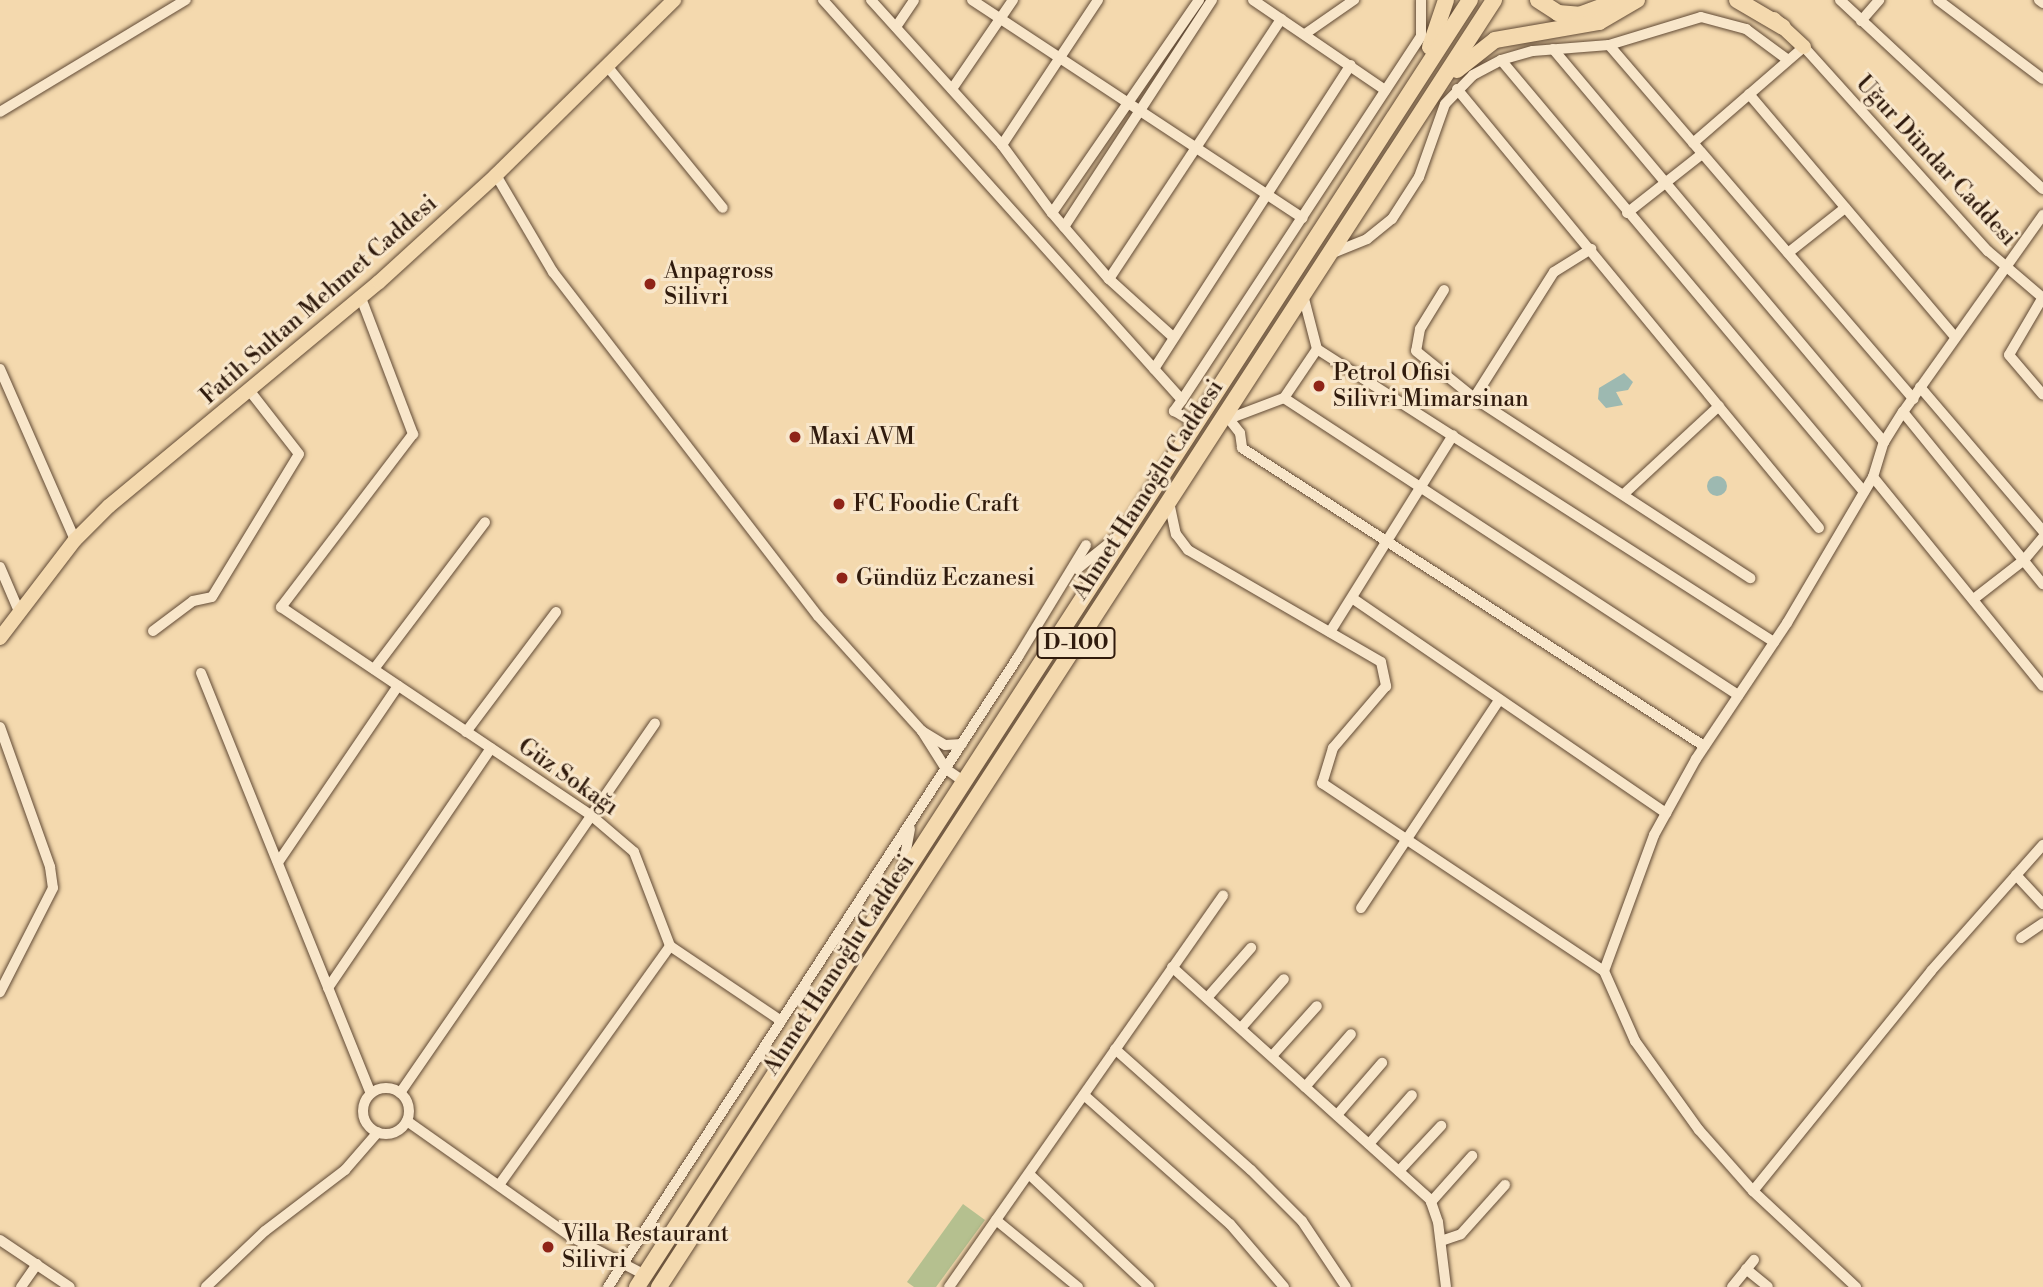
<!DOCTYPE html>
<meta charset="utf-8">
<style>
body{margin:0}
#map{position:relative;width:2043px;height:1287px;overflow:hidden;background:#f4d9ae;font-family:"Libre Bodoni",serif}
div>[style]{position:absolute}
.green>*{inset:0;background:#b5c08f}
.water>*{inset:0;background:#9db9b1}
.round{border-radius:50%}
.roads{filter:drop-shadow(0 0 2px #614a35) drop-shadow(0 0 2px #614a35)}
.minor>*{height:10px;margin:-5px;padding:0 5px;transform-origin:5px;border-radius:5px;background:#f8e6ca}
.minor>.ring{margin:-5px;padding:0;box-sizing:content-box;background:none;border:10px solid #f8e6ca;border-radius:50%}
.major>*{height:14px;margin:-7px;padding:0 7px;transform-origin:7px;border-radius:7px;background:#f4d9ae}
.highway>*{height:16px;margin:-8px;padding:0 8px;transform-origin:8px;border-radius:8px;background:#f4d9ae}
.dots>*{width:19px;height:19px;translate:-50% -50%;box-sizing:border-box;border:4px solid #f8e6ca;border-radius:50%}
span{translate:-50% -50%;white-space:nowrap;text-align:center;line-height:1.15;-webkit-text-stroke:6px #f8e6ca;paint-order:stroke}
.shield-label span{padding:2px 5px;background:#f8e6ca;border:2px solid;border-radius:5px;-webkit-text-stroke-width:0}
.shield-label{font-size:21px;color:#301b0d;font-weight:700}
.street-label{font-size:23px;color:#301b0d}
.poi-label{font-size:23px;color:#301b0d}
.left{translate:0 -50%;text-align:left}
</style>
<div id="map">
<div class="green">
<div style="clip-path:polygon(963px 1204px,985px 1220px,936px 1287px,914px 1287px,907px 1282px)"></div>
</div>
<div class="water">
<div style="clip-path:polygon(1624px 373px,1633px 382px,1628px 390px,1616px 392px,1623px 405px,1606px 408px,1598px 399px,1599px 388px)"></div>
<div class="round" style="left:1707px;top:476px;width:20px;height:20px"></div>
</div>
<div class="roads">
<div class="minor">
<div style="left:823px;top:0;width:537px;rotate:48.09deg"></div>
<div style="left:1182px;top:400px;width:14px;rotate:126deg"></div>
<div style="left:1174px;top:411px;width:25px;rotate:29deg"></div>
<div style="left:871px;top:0;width:195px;rotate:47.9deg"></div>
<div style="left:1002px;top:145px;width:84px;rotate:53.7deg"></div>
<div style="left:1052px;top:213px;width:87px;rotate:49.2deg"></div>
<div style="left:1109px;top:279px;width:86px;rotate:42.2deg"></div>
<div style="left:972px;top:0;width:396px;rotate:33.4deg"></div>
<div style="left:1253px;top:0;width:160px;rotate:34.3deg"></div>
<div style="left:1840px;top:0;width:277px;rotate:43deg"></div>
<div style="left:1938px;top:0;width:131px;rotate:37deg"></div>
<div style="left:2039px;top:0;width:5px;rotate:37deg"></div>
<div style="left:1861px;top:21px;width:28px;rotate:-49deg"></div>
<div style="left:896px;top:27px;width:32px;rotate:-56deg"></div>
<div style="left:1305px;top:34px;width:60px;rotate:-34.8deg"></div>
<div style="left:1609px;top:45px;width:467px;rotate:49.3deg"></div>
<div style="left:1553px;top:49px;width:514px;rotate:49.89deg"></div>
<div style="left:1501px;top:60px;width:564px;rotate:49.96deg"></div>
<div style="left:607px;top:66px;width:183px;rotate:50.8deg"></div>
<div style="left:952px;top:89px;width:108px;rotate:-55.6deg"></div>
<div style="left:1457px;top:89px;width:569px;rotate:50.49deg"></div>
<div style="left:1749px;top:94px;width:319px;rotate:49.7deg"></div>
<div style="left:0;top:112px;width:217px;rotate:-31.1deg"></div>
<div style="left:1693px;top:143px;width:147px;rotate:-40.9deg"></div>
<div style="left:1804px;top:47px;width:275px;rotate:48deg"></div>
<div style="left:1988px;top:251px;width:72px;rotate:40.5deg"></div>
<div style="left:1002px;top:145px;width:174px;rotate:-56.5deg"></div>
<div style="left:496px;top:175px;width:113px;rotate:59.6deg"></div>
<div style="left:553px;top:272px;width:434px;rotate:52.4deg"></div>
<div style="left:818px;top:616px;width:155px;rotate:47.9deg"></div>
<div style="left:1052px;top:213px;width:259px;rotate:-55.4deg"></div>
<div style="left:1627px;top:213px;width:95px;rotate:-38.2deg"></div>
<div style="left:1064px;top:227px;width:271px;rotate:-56.9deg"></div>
<div style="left:1788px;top:253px;width:73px;rotate:-38.3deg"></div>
<div style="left:1330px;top:254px;width:40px;rotate:-22deg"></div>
<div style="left:1367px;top:239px;width:32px;rotate:-39deg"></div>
<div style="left:1392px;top:219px;width:50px;rotate:-57.3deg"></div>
<div style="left:1419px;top:177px;width:77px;rotate:-70.4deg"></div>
<div style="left:1445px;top:104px;width:40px;rotate:-46deg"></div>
<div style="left:1473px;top:75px;width:32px;rotate:-28deg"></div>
<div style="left:1501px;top:60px;width:33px;rotate:-16deg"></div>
<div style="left:1533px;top:51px;width:76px;rotate:-4.5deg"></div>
<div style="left:1609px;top:45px;width:96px;rotate:-16.9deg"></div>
<div style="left:1701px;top:17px;width:47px;rotate:14.9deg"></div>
<div style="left:1746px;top:29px;width:52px;rotate:36.4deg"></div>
<div style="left:1109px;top:279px;width:312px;rotate:-56.5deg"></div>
<div style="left:1444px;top:290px;width:46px;rotate:121.6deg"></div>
<div style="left:1420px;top:329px;width:22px;rotate:100deg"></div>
<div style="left:1416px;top:351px;width:75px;rotate:39deg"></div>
<div style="left:1474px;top:398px;width:330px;rotate:33.1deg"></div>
<div style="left:2043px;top:297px;width:67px;rotate:120.4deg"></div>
<div style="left:2009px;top:355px;width:52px;rotate:49.6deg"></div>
<div style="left:361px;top:298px;width:146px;rotate:69.1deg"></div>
<div style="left:413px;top:434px;width:218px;rotate:127.3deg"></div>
<div style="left:281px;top:607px;width:376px;rotate:33.9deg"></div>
<div style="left:593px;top:817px;width:54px;rotate:40.5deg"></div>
<div style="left:634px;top:852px;width:101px;rotate:69deg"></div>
<div style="left:670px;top:946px;width:134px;rotate:34deg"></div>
<div style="left:1317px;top:349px;width:543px;rotate:32.67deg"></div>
<div style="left:0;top:369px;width:187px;rotate:66.3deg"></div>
<div style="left:1154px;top:369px;width:362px;rotate:-57.1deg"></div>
<div style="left:1920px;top:387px;width:189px;rotate:49.5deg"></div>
<div style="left:1284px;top:398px;width:543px;rotate:33.19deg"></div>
<div style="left:1474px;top:398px;width:149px;rotate:-57.6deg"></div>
<div style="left:1554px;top:272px;width:44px;rotate:-31.9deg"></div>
<div style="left:1182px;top:400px;width:435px;rotate:-56.7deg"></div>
<div style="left:1421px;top:36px;width:36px;rotate:-90deg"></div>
<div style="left:1903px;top:412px;width:222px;rotate:50.9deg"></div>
<div style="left:1229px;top:419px;width:18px;rotate:52deg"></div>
<div style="left:1240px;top:433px;width:15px;rotate:82deg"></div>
<div style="left:1242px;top:448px;width:550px;rotate:32.82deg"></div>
<div style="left:1223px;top:421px;width:65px;rotate:-20.7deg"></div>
<div style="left:1284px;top:398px;width:59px;rotate:-56deg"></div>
<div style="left:1317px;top:349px;width:56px;rotate:-104.5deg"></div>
<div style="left:1873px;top:477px;width:269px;rotate:50.9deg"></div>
<div style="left:1625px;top:493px;width:128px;rotate:-42.8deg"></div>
<div style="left:1169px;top:502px;width:33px;rotate:78deg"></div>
<div style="left:1176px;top:534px;width:20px;rotate:53deg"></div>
<div style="left:1188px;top:550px;width:223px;rotate:30.1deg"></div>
<div style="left:1381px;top:662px;width:25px;rotate:78deg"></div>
<div style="left:1386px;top:686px;width:82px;rotate:130.5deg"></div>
<div style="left:1333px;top:748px;width:37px;rotate:107deg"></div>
<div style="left:1322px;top:783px;width:339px;rotate:33.7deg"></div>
<div style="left:1604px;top:971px;width:77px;rotate:66.1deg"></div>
<div style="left:1635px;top:1041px;width:110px;rotate:54.3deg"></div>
<div style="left:1699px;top:1130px;width:81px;rotate:48.5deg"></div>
<div style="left:1753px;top:1191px;width:141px;rotate:43deg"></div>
<div style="left:0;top:567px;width:46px;rotate:66.8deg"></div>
<div style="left:1077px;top:569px;width:58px;rotate:-38.7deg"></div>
<div style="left:1352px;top:598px;width:381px;rotate:34.4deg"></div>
<div style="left:1975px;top:598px;width:62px;rotate:-37.8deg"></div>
<div style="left:2024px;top:560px;width:30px;rotate:-50deg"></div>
<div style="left:153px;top:631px;width:50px;rotate:-36.9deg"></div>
<div style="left:193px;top:601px;width:19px;rotate:-12deg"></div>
<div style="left:212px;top:597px;width:167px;rotate:-58.7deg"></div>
<div style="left:299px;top:454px;width:81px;rotate:-128deg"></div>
<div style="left:1330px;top:632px;width:232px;rotate:-58deg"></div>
<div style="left:374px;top:669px;width:184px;rotate:-52.9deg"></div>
<div style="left:201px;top:673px;width:453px;rotate:68deg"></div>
<div style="left:0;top:727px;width:149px;rotate:70.3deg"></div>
<div style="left:50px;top:867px;width:21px;rotate:82deg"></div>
<div style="left:53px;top:888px;width:117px;rotate:117deg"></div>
<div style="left:466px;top:732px;width:150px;rotate:-53.1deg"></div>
<div style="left:962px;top:744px;width:17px;rotate:177deg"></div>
<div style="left:945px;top:745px;width:27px;rotate:-149deg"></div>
<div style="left:922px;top:731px;width:45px;rotate:57.7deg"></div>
<div style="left:946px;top:769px;width:19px;rotate:35deg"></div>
<div style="left:279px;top:861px;width:212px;rotate:-55.8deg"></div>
<div style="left:902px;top:872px;width:44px;rotate:-79.5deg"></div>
<div style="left:2016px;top:875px;width:40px;rotate:47deg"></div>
<div style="left:1361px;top:908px;width:250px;rotate:-56.4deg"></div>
<div style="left:2021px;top:938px;width:27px;rotate:-34deg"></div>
<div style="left:1172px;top:967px;width:347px;rotate:42deg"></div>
<div style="left:1430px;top:1199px;width:24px;rotate:71deg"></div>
<div style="left:1438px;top:1222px;width:65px;rotate:83deg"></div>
<div style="left:1604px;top:971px;width:145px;rotate:-69.8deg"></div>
<div style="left:1654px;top:835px;width:87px;rotate:-61.1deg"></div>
<div style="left:1696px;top:759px;width:164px;rotate:-56.2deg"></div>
<div style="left:1787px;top:623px;width:169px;rotate:-59.5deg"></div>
<div style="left:1873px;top:477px;width:37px;rotate:-73deg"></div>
<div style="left:1884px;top:442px;width:36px;rotate:-58deg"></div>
<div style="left:1903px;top:412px;width:242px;rotate:-54.6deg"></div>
<div style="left:328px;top:988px;width:290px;rotate:-55.8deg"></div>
<div style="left:1207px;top:998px;width:67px;rotate:-48.7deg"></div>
<div style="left:1241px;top:1028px;width:65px;rotate:-48.7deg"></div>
<div style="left:1115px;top:1049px;width:182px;rotate:41.7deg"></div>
<div style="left:1251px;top:1170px;width:72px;rotate:45deg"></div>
<div style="left:1302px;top:1221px;width:79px;rotate:56.3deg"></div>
<div style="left:1272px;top:1056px;width:67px;rotate:-48deg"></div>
<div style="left:1305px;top:1087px;width:70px;rotate:-49deg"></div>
<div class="ring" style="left:363px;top:1088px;width:36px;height:36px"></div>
<div style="left:400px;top:1093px;width:449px;rotate:-55.4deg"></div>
<div style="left:1084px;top:1095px;width:195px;rotate:41.5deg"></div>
<div style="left:1230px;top:1224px;width:83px;rotate:49.4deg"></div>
<div style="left:1337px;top:1115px;width:69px;rotate:-49.1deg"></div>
<div style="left:407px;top:1121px;width:199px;rotate:35.2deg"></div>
<div style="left:570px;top:1236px;width:85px;rotate:27.5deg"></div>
<div style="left:1369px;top:1144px;width:65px;rotate:-48.7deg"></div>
<div style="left:1399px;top:1171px;width:62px;rotate:-47deg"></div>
<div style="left:1029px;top:1174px;width:165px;rotate:43.3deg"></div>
<div style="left:499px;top:1185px;width:294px;rotate:-54.4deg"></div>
<div style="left:1753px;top:1191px;width:283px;rotate:-51deg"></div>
<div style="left:1931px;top:971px;width:169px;rotate:-48.4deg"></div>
<div style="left:1431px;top:1202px;width:62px;rotate:-48.3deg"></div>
<div style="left:996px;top:1220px;width:106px;rotate:39.3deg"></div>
<div style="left:0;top:1240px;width:84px;rotate:33.9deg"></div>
<div style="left:1441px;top:1241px;width:21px;rotate:-19deg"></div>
<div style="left:1461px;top:1234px;width:66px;rotate:-48.1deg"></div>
<div style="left:1746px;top:1269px;width:28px;rotate:39deg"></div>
<div style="left:21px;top:1287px;width:28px;rotate:-55deg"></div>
<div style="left:206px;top:1287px;width:81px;rotate:-43.5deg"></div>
<div style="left:265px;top:1231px;width:101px;rotate:-37.3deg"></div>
<div style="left:345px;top:1170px;width:50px;rotate:-49deg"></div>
<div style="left:608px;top:1287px;width:752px;rotate:-56.94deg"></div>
<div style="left:1018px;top:657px;width:131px;rotate:-58.7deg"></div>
<div style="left:949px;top:1287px;width:478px;rotate:-55deg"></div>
<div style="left:1732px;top:1287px;width:35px;rotate:-51deg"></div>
</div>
<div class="major">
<div style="left:1774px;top:19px;width:41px;rotate:43deg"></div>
<div style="left:0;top:638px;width:123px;rotate:-52.6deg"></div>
<div style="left:75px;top:540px;width:48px;rotate:-45deg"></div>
<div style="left:109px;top:506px;width:351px;rotate:-39.7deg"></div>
<div style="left:379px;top:282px;width:159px;rotate:-42.4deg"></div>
<div style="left:496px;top:175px;width:250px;rotate:-44.5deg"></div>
</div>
<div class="highway">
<div style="left:1538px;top:0;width:24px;rotate:33deg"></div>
<div style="left:1558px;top:13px;width:21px;rotate:5deg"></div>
<div style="left:1579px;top:15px;width:44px;rotate:-20.1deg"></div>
<div style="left:1737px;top:0;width:53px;rotate:30.4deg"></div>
<div style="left:1430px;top:47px;width:50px;rotate:-71.2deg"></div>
<div style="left:1457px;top:70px;width:48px;rotate:-38.3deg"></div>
<div style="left:1495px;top:40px;width:106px;rotate:-9.8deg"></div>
<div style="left:1599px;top:22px;width:44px;rotate:-30.1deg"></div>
<div style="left:637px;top:1287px;width:1533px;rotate:-57.09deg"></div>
<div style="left:659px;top:1287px;width:1534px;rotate:-57.02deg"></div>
</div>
</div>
<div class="dots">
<div style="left:650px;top:284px;background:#8f2418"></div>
<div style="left:1319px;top:386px;background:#8f2418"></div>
<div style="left:795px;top:437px;background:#8f2418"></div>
<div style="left:839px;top:504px;background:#8f2418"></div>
<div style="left:842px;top:578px;background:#8f2418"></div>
<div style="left:548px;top:1247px;background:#8f2418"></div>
</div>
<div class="shield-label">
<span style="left:1076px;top:643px">D-100</span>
</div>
<div class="street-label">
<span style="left:1936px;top:161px;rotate:47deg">Uğur Dündar Caddesi</span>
<span style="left:319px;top:300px;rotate:-41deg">Fatih Sultan Mehmet Caddesi</span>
<span style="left:1148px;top:490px;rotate:-57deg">Ahmet Hamoğlu Caddesi</span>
<span style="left:568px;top:777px;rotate:35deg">Güz Sokağı</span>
<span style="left:839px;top:965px;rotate:-57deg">Ahmet Hamoğlu Caddesi</span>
</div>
<div class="poi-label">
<span class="left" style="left:664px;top:284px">Anpagross<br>Silivri</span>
<span class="left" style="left:1333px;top:386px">Petrol Ofisi<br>Silivri Mimarsinan</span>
<span class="left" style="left:809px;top:437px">Maxi AVM</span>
<span class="left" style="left:853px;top:504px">FC Foodie Craft</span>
<span class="left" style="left:856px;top:578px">Gündüz Eczanesi</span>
<span class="left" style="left:562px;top:1247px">Villa Restaurant<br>Silivri</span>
</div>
</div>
